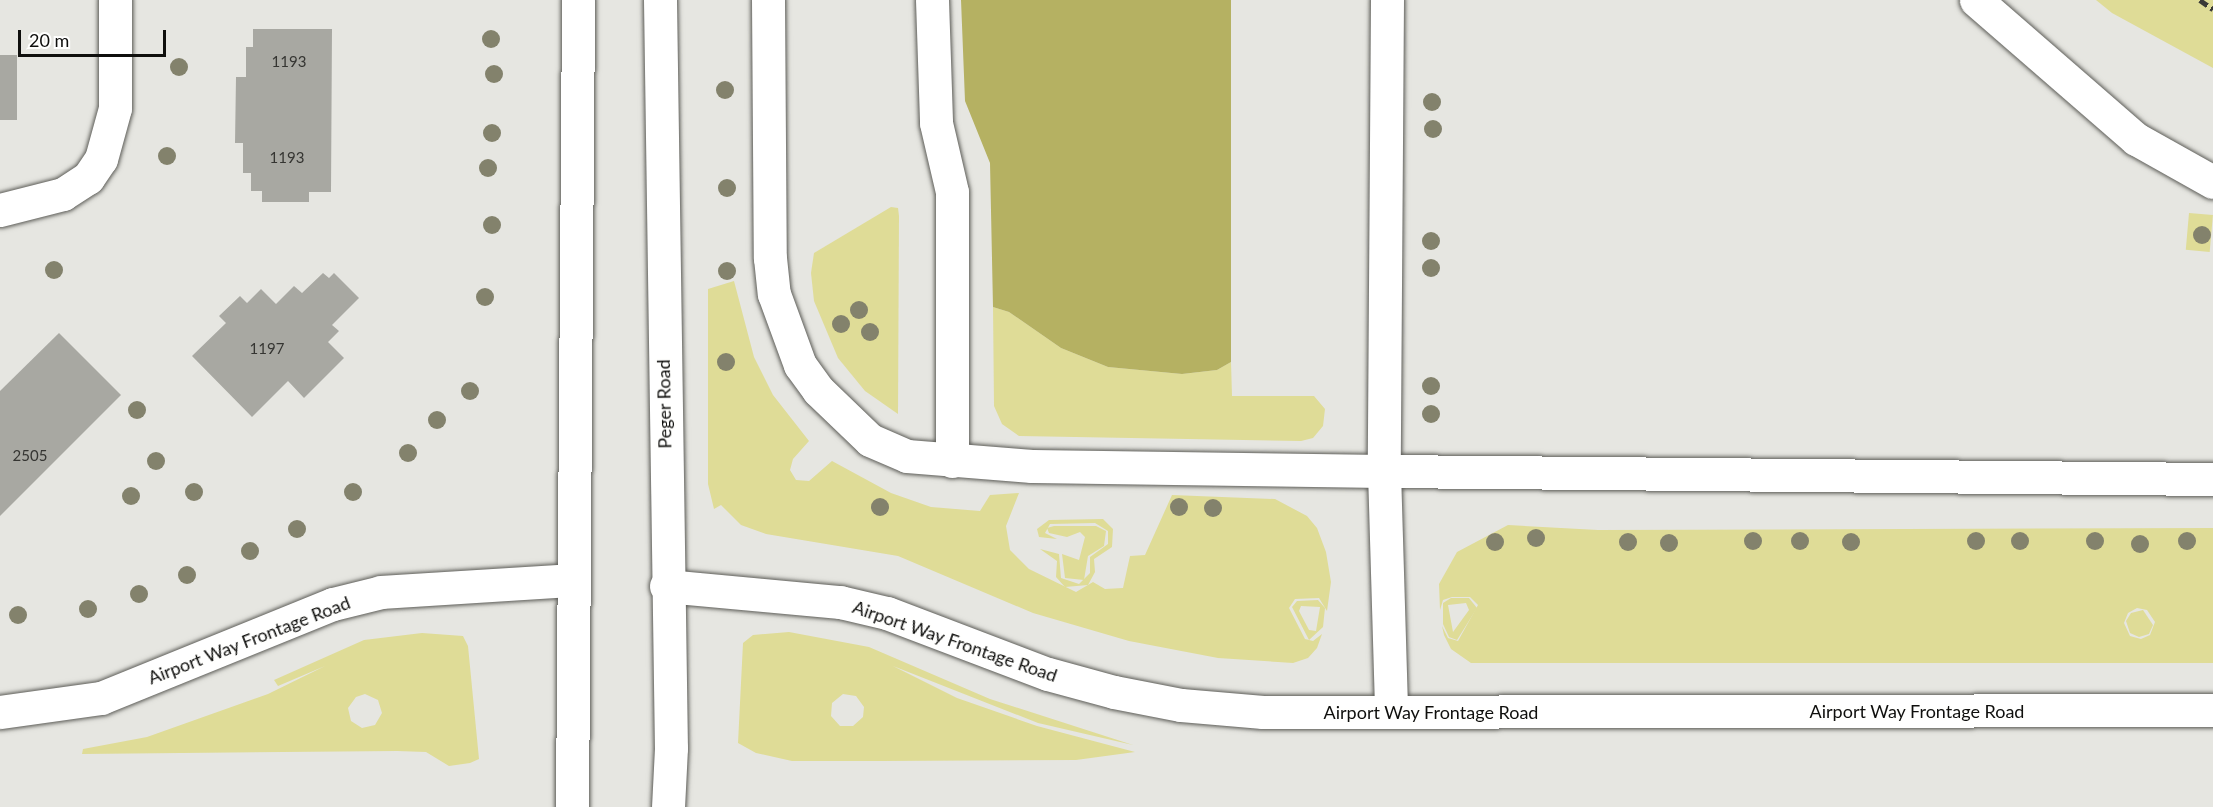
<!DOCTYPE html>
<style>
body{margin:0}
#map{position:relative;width:2213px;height:807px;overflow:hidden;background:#e6e6e1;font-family:Lato,sans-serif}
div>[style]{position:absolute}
.green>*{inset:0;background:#dfdc97;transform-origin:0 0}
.forest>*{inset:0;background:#b5b162}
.building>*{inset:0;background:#a8a8a2;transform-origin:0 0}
.roads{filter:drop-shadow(0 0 2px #5d5d58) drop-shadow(0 0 2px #5d5d58)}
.minor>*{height:33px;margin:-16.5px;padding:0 16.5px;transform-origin:16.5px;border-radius:16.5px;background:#fff}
.major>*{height:33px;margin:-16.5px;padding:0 16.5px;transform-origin:16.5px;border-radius:16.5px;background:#fff}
.rail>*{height:4.5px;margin-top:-2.25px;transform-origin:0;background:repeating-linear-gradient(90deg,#3a3a37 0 9px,transparent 0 13.5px)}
.trees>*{width:18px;height:18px;margin:-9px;border-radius:50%;background:#83826c}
span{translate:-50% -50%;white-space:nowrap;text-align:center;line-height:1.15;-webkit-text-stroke:5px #fffffe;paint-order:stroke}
.number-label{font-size:15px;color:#353532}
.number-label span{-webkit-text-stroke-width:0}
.street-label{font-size:18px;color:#0f0f0d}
.scale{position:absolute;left:18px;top:30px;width:148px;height:27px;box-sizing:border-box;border:3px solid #0f0f0d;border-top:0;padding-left:8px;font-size:18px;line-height:21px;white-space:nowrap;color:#0f0f0d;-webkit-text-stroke:4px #fffffe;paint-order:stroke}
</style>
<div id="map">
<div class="green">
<div style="clip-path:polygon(2096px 0,2213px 0,2213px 68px,2112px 13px)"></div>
<div style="clip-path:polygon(891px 207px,898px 208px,899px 216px,898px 414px,865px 391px,838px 358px,814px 301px,811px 273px,814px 253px)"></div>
<div style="left:2189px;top:213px;width:24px;height:37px;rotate:5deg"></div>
<div style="clip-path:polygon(734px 281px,754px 357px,773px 395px,809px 441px,793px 459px,790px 470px,796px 480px,809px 481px,832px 461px,891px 493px,931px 507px,980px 511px,990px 495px,1019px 493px,1006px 526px,1010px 550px,1029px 569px,1076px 592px,1093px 582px,1105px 589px,1123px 588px,1130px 556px,1145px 555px,1172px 495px,1275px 499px,1307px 516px,1317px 528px,1326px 552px,1331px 582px,1327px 611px,1319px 598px,1295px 599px,1289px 608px,1305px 639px,1313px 641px,1322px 634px,1317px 648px,1308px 658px,1293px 663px,1218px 658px,1129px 641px,1033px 613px,898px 556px,766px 534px,741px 525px,721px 505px,714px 509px,708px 484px,708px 289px)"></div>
<div style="clip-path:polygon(993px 307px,1009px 312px,1061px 348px,1108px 367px,1182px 374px,1217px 370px,1231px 362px,1232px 396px,1314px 396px,1325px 409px,1323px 426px,1313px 438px,1301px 441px,1019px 436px,1002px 424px,994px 406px)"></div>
<div style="clip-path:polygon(1103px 519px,1113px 529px,1112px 547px,1094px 559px,1095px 572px,1088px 585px,1065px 587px,1056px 577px,1057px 561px,1040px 549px,1059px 554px,1061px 578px,1079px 584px,1090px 573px,1090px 557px,1108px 544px,1108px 531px,1095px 523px,1050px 524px,1045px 533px,1057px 539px,1039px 537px,1037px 529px,1049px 520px)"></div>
<div style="clip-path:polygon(evenodd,1508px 525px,1598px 530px,2213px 528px,2213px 663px,1471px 663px,1451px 649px,1444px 635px,1442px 626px,1448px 638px,1458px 641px,1478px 605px,1470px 597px,1452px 597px,1443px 600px,1440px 610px,1439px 584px,1457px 552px,1508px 525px,2137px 608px,2147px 610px,2155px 622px,2150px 635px,2141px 639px,2130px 636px,2124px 623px,2128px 613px,2137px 608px)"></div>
<div style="clip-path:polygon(1054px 526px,1096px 526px,1106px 531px,1104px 546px,1088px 556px,1084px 580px,1065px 578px,1062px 554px,1079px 560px,1085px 537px,1080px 532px,1067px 537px,1049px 533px,1047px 528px)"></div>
<div style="clip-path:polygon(evenodd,1451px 598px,1469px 598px,1477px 608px,1457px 640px,1449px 637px,1443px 624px,1443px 603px,1451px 598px,1466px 603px,1469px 610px,1453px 632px,1448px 605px,1466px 603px)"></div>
<div style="clip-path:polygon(evenodd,1318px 600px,1325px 608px,1323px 627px,1309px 640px,1292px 607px,1297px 601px,1318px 600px,1301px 606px,1320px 607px,1316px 631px,1309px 630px,1299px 611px,1301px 606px)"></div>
<div style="clip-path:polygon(2143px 610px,2153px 625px,2149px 634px,2139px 637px,2130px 633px,2126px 621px,2131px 613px)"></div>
<div style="clip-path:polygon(evenodd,789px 632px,869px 647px,990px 699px,1133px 745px,1038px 723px,893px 666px,957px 698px,1037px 726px,1135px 752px,1076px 760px,881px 761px,792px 761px,756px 753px,738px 743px,743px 643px,753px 635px,789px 632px,843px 694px,856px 696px,864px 707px,863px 717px,853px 726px,840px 726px,831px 716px,832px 703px,843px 694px)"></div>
<div style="clip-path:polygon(evenodd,422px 633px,463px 636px,468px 646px,479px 759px,470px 763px,449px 766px,426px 752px,397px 751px,82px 754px,83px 749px,147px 737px,268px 694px,325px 666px,278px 686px,274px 680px,364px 640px,422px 633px,365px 694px,378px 700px,382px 713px,375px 725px,362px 728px,351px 721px,348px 708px,356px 697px,365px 694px)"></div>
</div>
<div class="forest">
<div style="clip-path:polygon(961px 0,1231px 0,1231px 362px,1217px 370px,1182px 374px,1108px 367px,1061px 348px,1009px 312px,993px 307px,990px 163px,965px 101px)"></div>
</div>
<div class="building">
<div style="clip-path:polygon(253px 29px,332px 29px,331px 192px,309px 192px,309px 202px,262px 202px,262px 191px,251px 191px,251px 173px,243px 173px,243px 143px,235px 143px,236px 77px,246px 77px,246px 47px,253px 47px)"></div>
<div style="left:0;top:55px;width:17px;height:65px"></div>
<div style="clip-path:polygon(323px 273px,329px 278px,334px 273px,359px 298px,332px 325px,339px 331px,328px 342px,344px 358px,304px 398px,288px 381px,252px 417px,192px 356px,226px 323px,219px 316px,240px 296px,247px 303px,261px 289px,276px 304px,294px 286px,302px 293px)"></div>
<div style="clip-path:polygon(59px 333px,121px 395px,0 516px,0 391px)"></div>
</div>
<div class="roads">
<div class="minor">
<div style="left:768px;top:0;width:258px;rotate:89.6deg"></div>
<div style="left:770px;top:258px;width:36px;rotate:84deg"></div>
<div style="left:774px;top:294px;width:76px;rotate:69.9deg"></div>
<div style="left:800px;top:365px;width:31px;rotate:54deg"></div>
<div style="left:818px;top:390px;width:72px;rotate:43.9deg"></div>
<div style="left:870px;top:440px;width:40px;rotate:23.4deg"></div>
<div style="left:907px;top:456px;width:125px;rotate:4.6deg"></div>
<div style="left:1032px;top:466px;width:352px;rotate:0.8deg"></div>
<div style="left:1384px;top:471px;width:241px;rotate:88.3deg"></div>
<div style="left:932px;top:0;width:123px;rotate:88.1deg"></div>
<div style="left:936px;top:123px;width:71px;rotate:76.9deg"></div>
<div style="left:952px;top:192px;width:269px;rotate:90deg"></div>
<div style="left:1387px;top:0;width:471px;rotate:90.4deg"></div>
<div style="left:1384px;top:471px;width:829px;rotate:0.55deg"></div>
<div style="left:1976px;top:0;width:212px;rotate:41deg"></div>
<div style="left:2136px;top:139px;width:88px;rotate:29.2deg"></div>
<div style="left:0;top:210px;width:65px;rotate:-14.3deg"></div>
<div style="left:63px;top:194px;width:30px;rotate:-33deg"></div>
<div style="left:88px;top:178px;width:23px;rotate:-56deg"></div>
<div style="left:101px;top:159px;width:53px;rotate:-74.6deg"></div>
<div style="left:115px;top:108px;width:108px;rotate:-90deg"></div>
<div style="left:666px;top:586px;width:175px;rotate:5.3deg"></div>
<div style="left:840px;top:602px;width:48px;rotate:13.2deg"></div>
<div style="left:887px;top:613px;width:172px;rotate:20.8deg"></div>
<div style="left:1048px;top:674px;width:68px;rotate:15.3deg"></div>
<div style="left:1114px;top:692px;width:68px;rotate:11deg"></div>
<div style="left:1181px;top:705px;width:82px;rotate:4.9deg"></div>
<div style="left:1263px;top:712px;width:950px;rotate:-0.12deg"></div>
<div style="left:0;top:712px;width:102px;rotate:-7.9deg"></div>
<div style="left:101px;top:698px;width:250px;rotate:-22.1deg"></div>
<div style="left:333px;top:604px;width:49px;rotate:-14deg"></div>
<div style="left:381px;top:592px;width:193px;rotate:-3.6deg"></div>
</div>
<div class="major">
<div style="left:660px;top:0;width:748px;rotate:89.16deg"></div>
<div style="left:671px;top:748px;width:59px;rotate:92.9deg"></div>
<div style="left:572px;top:807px;width:807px;rotate:-89.57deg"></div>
</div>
</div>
<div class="rail">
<div style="left:2200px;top:0;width:16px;rotate:35deg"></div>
</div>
<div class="trees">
<div style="left:491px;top:39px"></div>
<div style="left:179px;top:67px"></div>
<div style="left:494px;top:74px"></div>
<div style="left:725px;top:90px"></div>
<div style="left:1432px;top:102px"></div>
<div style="left:1433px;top:129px"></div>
<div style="left:492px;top:133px"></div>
<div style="left:167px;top:156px"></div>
<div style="left:488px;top:168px"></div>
<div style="left:727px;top:188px"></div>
<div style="left:492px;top:225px"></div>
<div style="left:2202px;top:235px"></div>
<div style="left:1431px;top:241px"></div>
<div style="left:1431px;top:268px"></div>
<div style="left:54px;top:270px"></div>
<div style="left:727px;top:271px"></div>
<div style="left:485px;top:297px"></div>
<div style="left:859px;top:310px"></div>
<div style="left:841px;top:324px"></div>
<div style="left:870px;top:332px"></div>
<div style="left:726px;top:362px"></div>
<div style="left:1431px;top:386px"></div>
<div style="left:470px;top:391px"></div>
<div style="left:137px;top:410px"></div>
<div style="left:1431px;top:414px"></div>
<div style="left:437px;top:420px"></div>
<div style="left:408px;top:453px"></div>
<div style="left:156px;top:461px"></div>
<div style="left:194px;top:492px"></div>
<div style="left:353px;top:492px"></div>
<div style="left:131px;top:496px"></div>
<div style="left:880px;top:507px"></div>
<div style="left:1179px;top:507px"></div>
<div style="left:1213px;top:508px"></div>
<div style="left:297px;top:529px"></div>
<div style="left:1536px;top:538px"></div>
<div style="left:1753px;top:541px"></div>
<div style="left:1800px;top:541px"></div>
<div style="left:1976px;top:541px"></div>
<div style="left:2020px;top:541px"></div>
<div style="left:2095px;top:541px"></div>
<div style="left:2187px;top:541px"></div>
<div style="left:1495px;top:542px"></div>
<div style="left:1628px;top:542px"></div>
<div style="left:1851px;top:542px"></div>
<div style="left:1669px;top:543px"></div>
<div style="left:2140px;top:544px"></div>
<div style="left:250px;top:551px"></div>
<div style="left:187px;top:575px"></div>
<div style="left:139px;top:594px"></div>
<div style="left:88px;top:609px"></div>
<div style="left:18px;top:615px"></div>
</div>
<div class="number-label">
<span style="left:289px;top:62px">1193</span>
<span style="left:287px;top:158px">1193</span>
<span style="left:267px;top:349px">1197</span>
<span style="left:30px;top:456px">2505</span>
</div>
<div class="street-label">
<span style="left:664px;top:404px;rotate:-91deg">Peger Road</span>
<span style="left:249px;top:640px;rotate:-21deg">Airport Way Frontage Road</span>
<span style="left:955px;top:641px;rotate:19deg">Airport Way Frontage Road</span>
<span style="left:1917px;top:711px">Airport Way Frontage Road</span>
<span style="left:1431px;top:712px">Airport Way Frontage Road</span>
</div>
<div class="scale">20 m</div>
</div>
